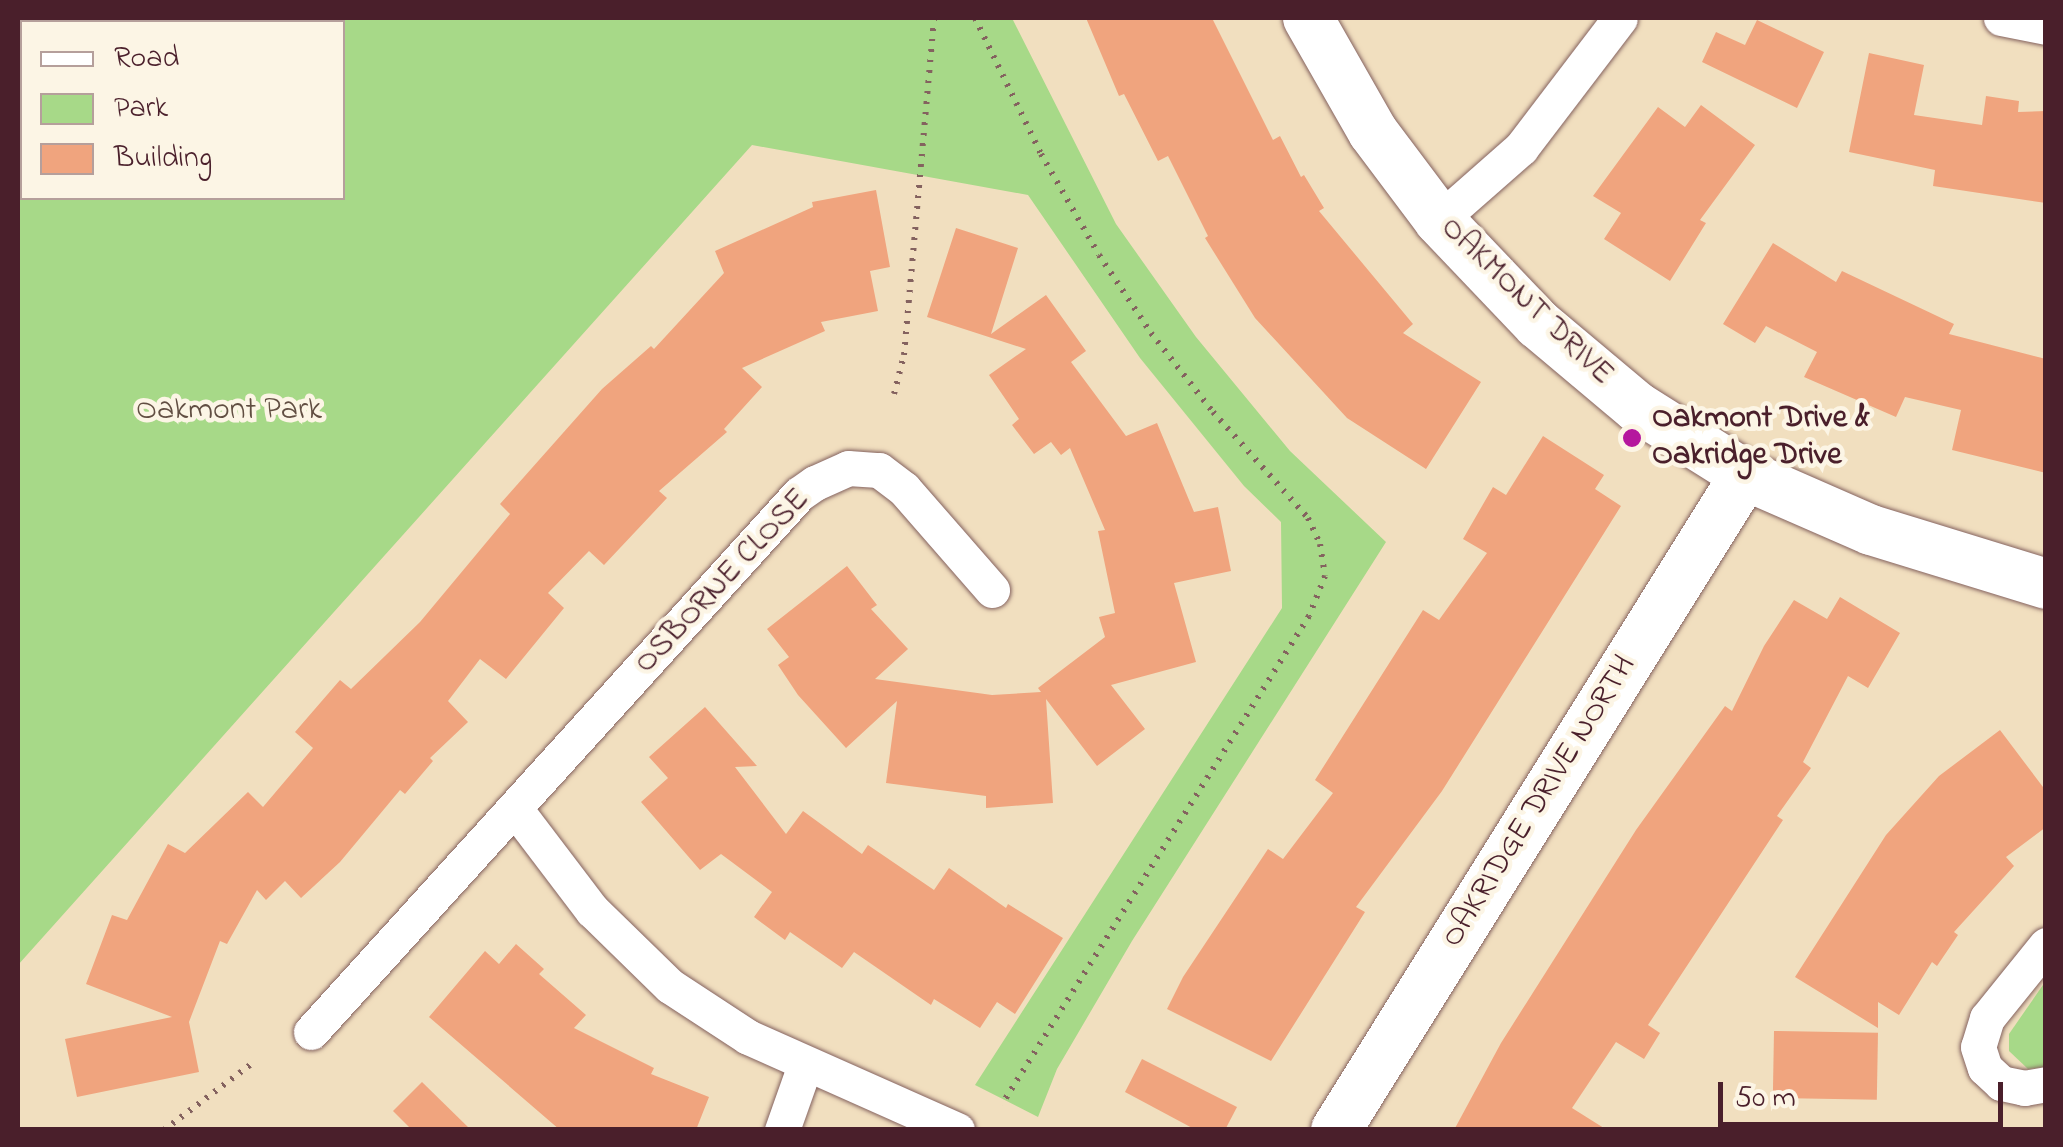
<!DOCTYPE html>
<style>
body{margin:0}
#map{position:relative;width:2063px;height:1147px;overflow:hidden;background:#f1dfbf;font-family:"Indie Flower",sans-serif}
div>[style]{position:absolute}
.green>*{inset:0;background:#a7d988}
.building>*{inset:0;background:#f0a47e;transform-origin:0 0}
.path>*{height:6px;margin-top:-3px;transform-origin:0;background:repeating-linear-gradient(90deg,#84625f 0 2.5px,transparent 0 10.5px)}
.roads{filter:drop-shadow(0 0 2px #84625f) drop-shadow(0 0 2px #84625f)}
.street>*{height:35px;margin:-17.5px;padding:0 17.5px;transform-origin:17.5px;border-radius:17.5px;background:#fff}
.secondary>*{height:50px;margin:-25px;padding:0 25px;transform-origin:25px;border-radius:25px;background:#fff}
.dots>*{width:28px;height:28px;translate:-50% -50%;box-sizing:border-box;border:5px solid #fcf5e5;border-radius:50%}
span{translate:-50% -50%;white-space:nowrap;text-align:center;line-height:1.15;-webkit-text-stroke:9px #fcf5e5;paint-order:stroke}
.street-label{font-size:32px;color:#4a1f2b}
.park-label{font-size:32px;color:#614e42}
.poi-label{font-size:32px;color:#4a1f2b;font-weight:700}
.left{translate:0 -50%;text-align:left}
.frame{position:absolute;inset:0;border:20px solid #4a1f2b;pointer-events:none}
.legend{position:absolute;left:20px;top:20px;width:325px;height:180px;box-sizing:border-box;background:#fcf5e5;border:2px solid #b59f9b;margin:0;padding:12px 18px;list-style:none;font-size:30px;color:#4a1f2b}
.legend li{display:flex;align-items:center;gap:20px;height:50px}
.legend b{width:50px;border:2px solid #b59f9b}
.scale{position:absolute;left:1718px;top:1082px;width:285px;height:45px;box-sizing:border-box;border:5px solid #4a1f2b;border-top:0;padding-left:12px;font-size:30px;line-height:35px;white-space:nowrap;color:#4a1f2b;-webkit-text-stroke:8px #fcf5e5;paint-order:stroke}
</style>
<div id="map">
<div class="green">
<div style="clip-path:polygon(evenodd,18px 18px,1012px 18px,1116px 224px,1196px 337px,1290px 451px,1386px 542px,1132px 941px,1057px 1069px,1038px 1117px,975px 1085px,1282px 608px,1281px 522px,1244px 486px,1140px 358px,1028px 195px,752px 145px,18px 965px,18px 18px,22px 22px,342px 22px,342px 198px,22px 198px,22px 22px)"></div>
<div style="clip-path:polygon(2045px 982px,2045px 1067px,2028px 1069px,2009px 1051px,2009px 1034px)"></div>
</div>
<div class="building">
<div style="clip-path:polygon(1086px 18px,1212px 18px,1273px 140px,1280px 136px,1301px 177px,1304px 175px,1324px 208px,1319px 211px,1413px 324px,1403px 333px,1481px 382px,1426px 469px,1347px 418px,1255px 318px,1205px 238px,1208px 236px,1168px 156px,1158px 161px,1124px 94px,1119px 96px)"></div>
<div style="clip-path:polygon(1757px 20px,1824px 52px,1797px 108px,1702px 62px,1716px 32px,1745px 45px)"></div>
<div style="clip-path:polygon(1869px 53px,1924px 65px,1914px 115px,1982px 125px,1986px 96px,2019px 101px,2018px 112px,2046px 111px,2046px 203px,1933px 186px,1935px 170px,1849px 152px)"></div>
<div style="clip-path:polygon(1701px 105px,1755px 145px,1700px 220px,1706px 223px,1670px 281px,1604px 239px,1621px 213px,1593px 196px,1658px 107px,1685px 127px)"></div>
<div style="clip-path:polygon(876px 190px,890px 267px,870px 271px,878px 311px,821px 322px,825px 331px,742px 368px,762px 387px,724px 429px,727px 432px,659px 491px,667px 498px,604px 565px,589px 551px,548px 593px,564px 608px,506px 679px,480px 659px,448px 701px,468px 722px,430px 758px,433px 761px,405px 794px,400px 790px,340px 862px,301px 898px,285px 881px,266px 900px,257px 890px,227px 944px,220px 941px,189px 1022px,199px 1072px,77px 1097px,65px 1039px,172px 1017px,86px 984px,112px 915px,127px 920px,168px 844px,185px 853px,248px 792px,263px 807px,313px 748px,295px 732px,340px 680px,351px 689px,420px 622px,510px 514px,500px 504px,602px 389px,651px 346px,654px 349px,724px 273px,715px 251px,813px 207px,812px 202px)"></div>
<div style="clip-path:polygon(956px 228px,1018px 248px,991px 334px,1046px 295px,1086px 351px,1071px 362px,1126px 436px,1157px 423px,1194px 512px,1218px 507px,1231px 571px,1174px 583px,1196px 662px,1111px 685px,1145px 729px,1097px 766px,1046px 699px,1053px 803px,986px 808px,986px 796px,886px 783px,897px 701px,846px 748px,798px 695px,778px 665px,789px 657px,767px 629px,847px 566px,877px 605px,871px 609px,908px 649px,875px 679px,992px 695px,1041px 692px,1038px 688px,1105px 637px,1099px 617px,1115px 613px,1098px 531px,1105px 530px,1070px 448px,1061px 455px,1051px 442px,1034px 454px,1012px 425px,1019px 419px,989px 375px,1026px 349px,927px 317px)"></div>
<div style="clip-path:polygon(1773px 243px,1836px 282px,1842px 271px,1954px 324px,1949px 334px,2046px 359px,2046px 473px,1952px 450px,1961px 410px,1905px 397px,1896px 417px,1804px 377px,1817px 352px,1766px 326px,1755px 343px,1723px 324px)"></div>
<div style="clip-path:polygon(1543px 436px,1604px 475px,1595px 489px,1621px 506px,1442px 791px,1356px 907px,1365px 912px,1271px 1061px,1167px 1009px,1183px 977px,1268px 849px,1283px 859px,1333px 793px,1315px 780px,1423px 610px,1439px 620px,1487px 553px,1463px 539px,1493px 487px,1506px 495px)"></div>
<div style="clip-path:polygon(1840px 597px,1900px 633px,1868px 688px,1848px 676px,1803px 762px,1811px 768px,1777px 816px,1783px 820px,1648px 1025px,1660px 1033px,1644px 1059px,1616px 1042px,1572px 1108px,1607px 1130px,1454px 1130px,1501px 1043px,1636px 830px,1725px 706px,1732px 711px,1764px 646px,1794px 600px,1827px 619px)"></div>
<div style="clip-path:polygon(705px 707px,757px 766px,735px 767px,786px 834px,803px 811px,862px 854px,868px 845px,934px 890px,949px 868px,1006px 908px,1008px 904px,1063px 938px,1015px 1014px,997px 1002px,980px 1028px,934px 999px,931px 1005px,854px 952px,842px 968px,790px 932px,785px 940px,754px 917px,772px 892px,721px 854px,700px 870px,641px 802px,668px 778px,649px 757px)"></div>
<div style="clip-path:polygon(2000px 730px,2046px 791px,2046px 827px,2006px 857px,2014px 866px,1954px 932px,1958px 935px,1937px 966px,1932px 962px,1899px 1015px,1878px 1002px,1878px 1028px,1795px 977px,1886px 835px,1939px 776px)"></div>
<div style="clip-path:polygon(516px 944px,544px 969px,539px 974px,586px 1015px,574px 1028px,654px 1068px,651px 1074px,709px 1097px,696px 1130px,560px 1130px,429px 1017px,485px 951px,499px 964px)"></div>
<div style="left:1774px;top:1031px;width:104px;height:67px;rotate:1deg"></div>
<div style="clip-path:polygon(1142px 1059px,1237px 1107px,1225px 1130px,1196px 1130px,1125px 1092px)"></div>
<div style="clip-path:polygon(422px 1082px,471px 1130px,412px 1130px,393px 1111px)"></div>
</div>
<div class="path">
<div style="left:975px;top:18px;width:151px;rotate:64.1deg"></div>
<div style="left:1041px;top:154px;width:116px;rotate:60.1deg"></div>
<div style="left:1099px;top:255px;width:94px;rotate:56.3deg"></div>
<div style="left:1151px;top:333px;width:100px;rotate:51.9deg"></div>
<div style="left:1213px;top:412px;width:142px;rotate:48.1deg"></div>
<div style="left:1308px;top:518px;width:29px;rotate:65deg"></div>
<div style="left:1320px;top:544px;width:32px;rotate:81deg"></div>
<div style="left:1325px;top:576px;width:43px;rotate:111.8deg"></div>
<div style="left:1309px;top:616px;width:577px;rotate:122.17deg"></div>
<div style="left:894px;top:394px;width:40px;rotate:-75.6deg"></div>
<div style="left:904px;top:355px;width:338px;rotate:-84.9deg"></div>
<div style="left:164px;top:1130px;width:113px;rotate:-37.1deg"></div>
</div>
<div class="roads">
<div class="street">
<div style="left:2001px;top:18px;width:46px;rotate:11.3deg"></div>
<div style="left:1439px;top:220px;width:109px;rotate:-41.3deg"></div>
<div style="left:1521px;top:148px;width:163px;rotate:-52.7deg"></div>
<div style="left:516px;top:810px;width:126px;rotate:52.8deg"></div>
<div style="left:592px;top:910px;width:109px;rotate:44.3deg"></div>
<div style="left:670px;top:986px;width:93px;rotate:33.2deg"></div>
<div style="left:748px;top:1037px;width:229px;rotate:24deg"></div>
<div style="left:2046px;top:945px;width:94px;rotate:128.9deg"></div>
<div style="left:1987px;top:1018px;width:30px;rotate:107deg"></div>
<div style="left:1978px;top:1047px;width:22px;rotate:72deg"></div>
<div style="left:1985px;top:1068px;width:22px;rotate:43deg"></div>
<div style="left:2001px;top:1083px;width:24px;rotate:12deg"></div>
<div style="left:2024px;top:1088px;width:22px;rotate:-10deg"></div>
<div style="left:311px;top:1032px;width:726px;rotate:-47.79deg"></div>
<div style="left:799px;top:494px;width:19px;rotate:-35deg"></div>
<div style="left:815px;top:483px;width:36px;rotate:-24deg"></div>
<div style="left:848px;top:468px;width:31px;rotate:4deg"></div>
<div style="left:879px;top:470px;width:31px;rotate:37deg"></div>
<div style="left:904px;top:489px;width:134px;rotate:48.9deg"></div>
<div style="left:782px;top:1130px;width:69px;rotate:-70.5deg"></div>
</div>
<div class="secondary">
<div style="left:1308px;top:18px;width:131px;rotate:60.3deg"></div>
<div style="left:1373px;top:132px;width:110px;rotate:53.1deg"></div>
<div style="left:1439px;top:220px;width:144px;rotate:46.4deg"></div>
<div style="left:1538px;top:324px;width:129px;rotate:40deg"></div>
<div style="left:1637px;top:407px;width:128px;rotate:32.2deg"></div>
<div style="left:1745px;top:475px;width:137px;rotate:23.6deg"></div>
<div style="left:1871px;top:530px;width:183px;rotate:17.1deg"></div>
<div style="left:1336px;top:1130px;width:772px;rotate:-58.02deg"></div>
</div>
</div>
<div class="dots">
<div style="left:1632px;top:438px;background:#b5179e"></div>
</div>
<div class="street-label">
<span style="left:1526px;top:302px;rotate:44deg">OAKMONT DRIVE</span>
<span style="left:723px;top:582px;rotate:-47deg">OSBORNE CLOSE</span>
<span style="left:1540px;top:802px;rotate:-58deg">OAKRIDGE DRIVE NORTH</span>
</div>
<div class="park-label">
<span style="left:229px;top:411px">Oakmont Park</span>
</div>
<div class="poi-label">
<span class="left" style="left:1652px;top:438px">Oakmont Drive &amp;<br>Oakridge Drive</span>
</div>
<div class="frame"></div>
<ul class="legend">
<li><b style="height:12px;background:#fff"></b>Road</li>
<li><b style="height:28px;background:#a7d988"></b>Park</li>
<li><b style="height:28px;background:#f0a47e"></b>Building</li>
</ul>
<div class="scale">50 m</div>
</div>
